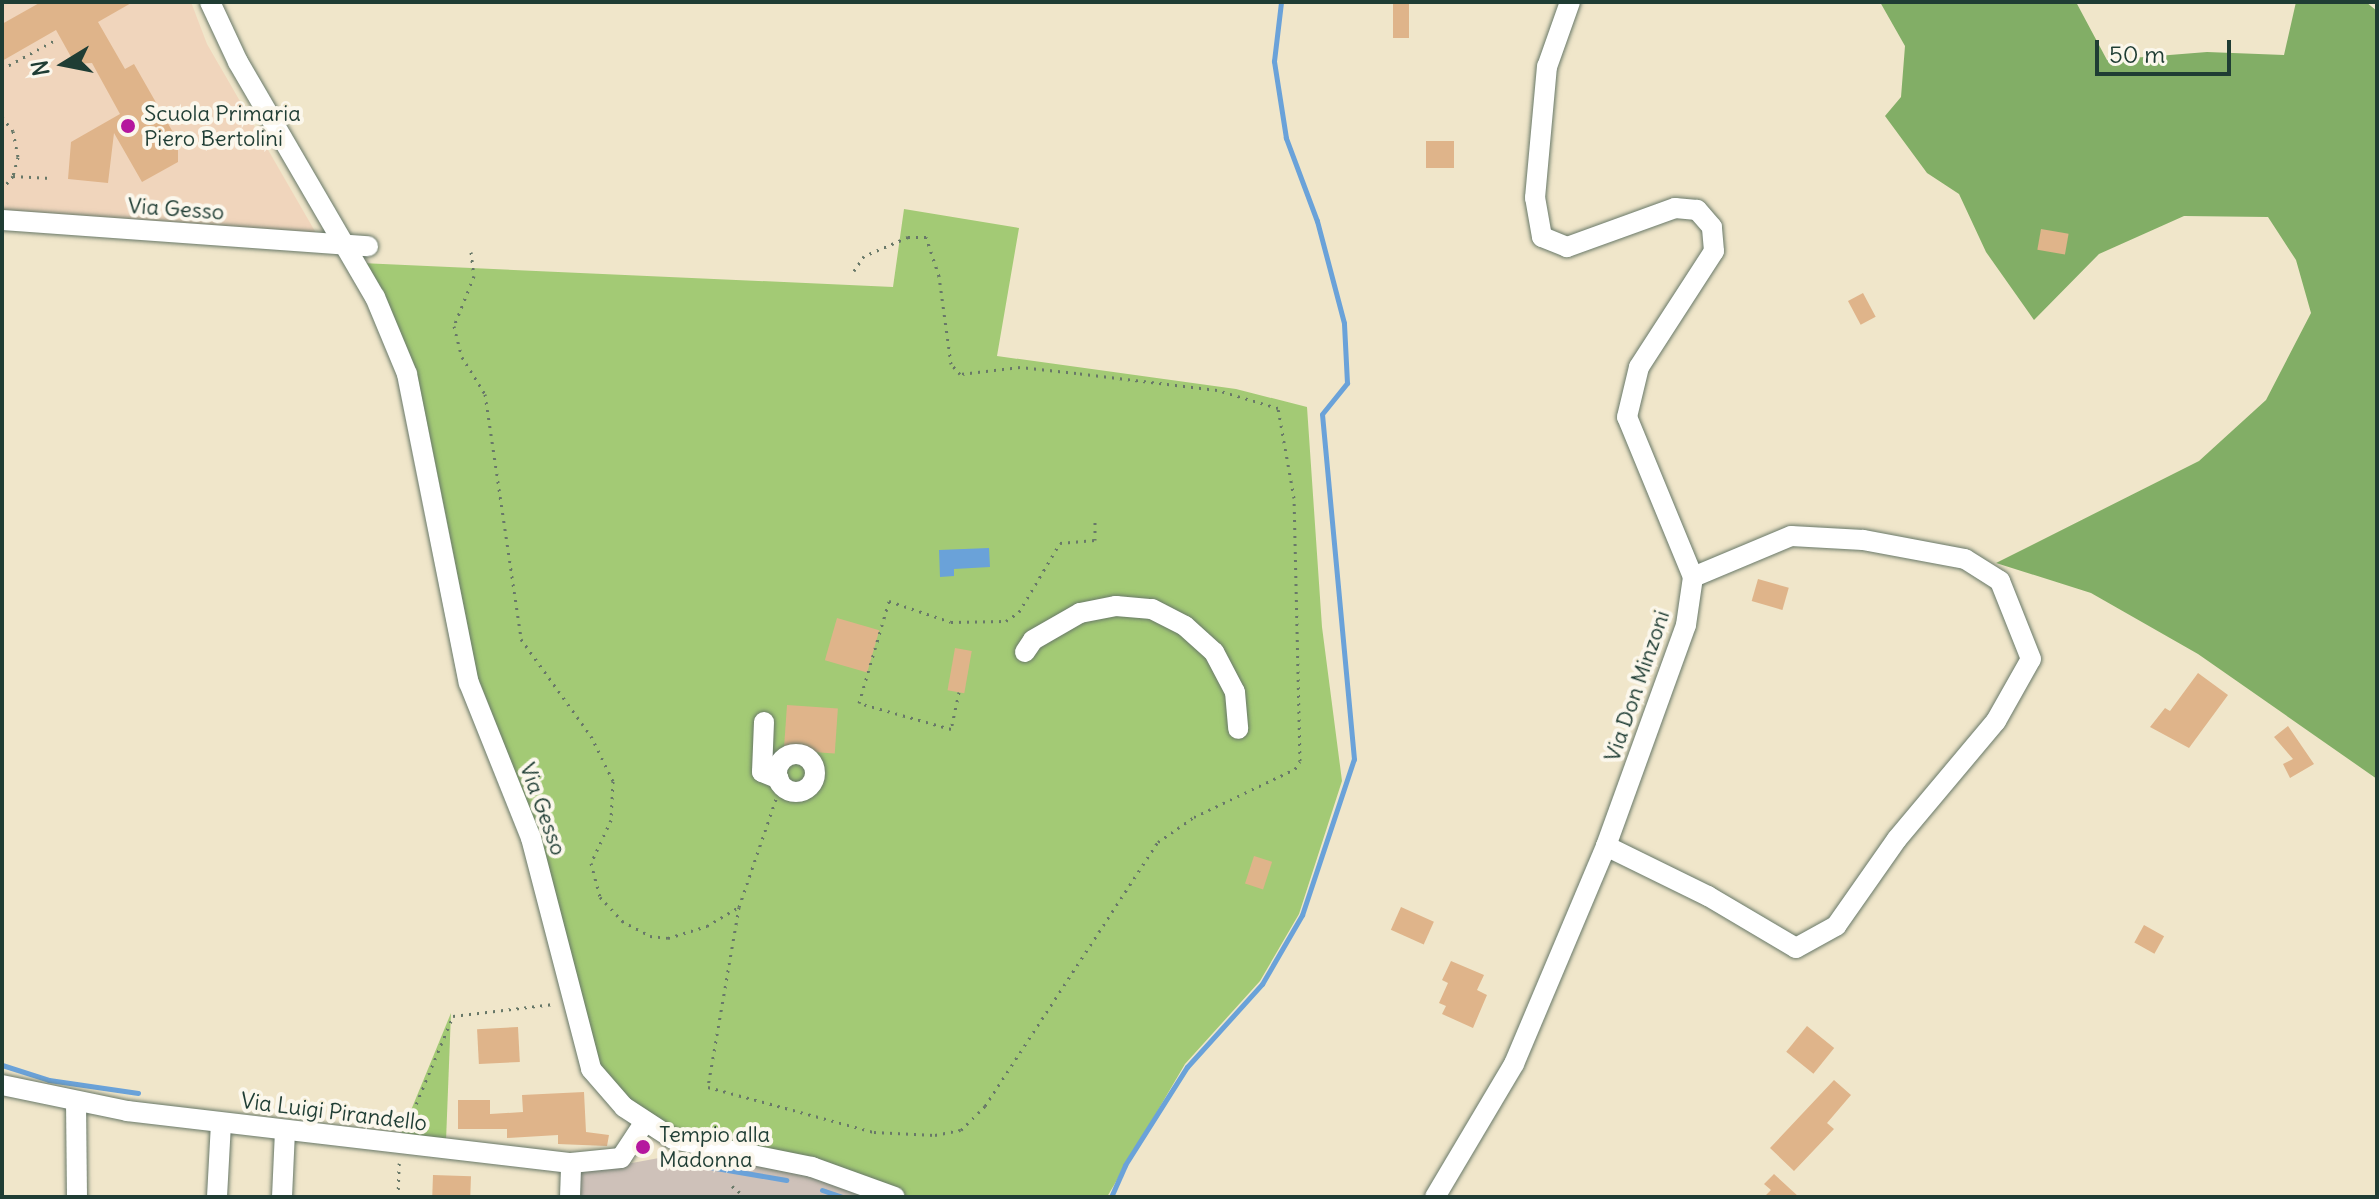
<!DOCTYPE html>
<style>
body{margin:0}
#map{position:relative;width:2379px;height:1199px;overflow:hidden;background:#f0e6ca;font-family:Delius,sans-serif}
div>[style]{position:absolute}
.built>*{inset:0;background:#f0d5bc}
.industrial>*{inset:0;background:#cec1b9}
.green>*{inset:0;background:#a3ca75}
.forest>*{inset:0;background:#82ae66}
.water>*{inset:0;background:#6aa2d9}
.stream>*{height:5px;margin:-2.5px;padding:0 2.5px;transform-origin:2.5px;border-radius:2.5px;background:#6aa2d9}
.building>*{inset:0;background:#dfb48a;transform-origin:0 0}
.path>*{height:3px;margin-top:-1.5px;transform-origin:0;background:repeating-linear-gradient(90deg,#687868 0 2px,transparent 0 8px)}
.roads{filter:drop-shadow(0 0 2px #687868) drop-shadow(0 0 2px #687868)}
.minor>*{height:20px;margin:-10px;padding:0 10px;transform-origin:10px;border-radius:10px;background:#fff}
.minor>.ring{margin:-10px;padding:0;box-sizing:content-box;background:none;border:20px solid #fff;border-radius:50%}
.dots>*{width:22px;height:22px;translate:-50% -50%;box-sizing:border-box;border:4px solid #fbf7ec;border-radius:50%}
span{translate:-50% -50%;white-space:nowrap;text-align:center;line-height:1.15;-webkit-text-stroke:8px #fbf7ec;paint-order:stroke}
.poi-label{font-size:22px;color:#1f3d34}
.left{translate:0 -50%;text-align:left}
.street-label{font-size:22px;color:#1f3d34}
.frame{position:absolute;inset:0;border:4px solid #1f3d34;pointer-events:none}
.north{position:absolute;left:24px;top:24px;width:80px;height:80px;-webkit-text-stroke:6px #fbf7ec;paint-order:stroke;rotate:260deg;font-size:22px;font-weight:700;line-height:32px;text-align:center;color:#1f3d34}
.north::after{content:'';display:block;margin:auto;width:28px;height:36px;background:#1f3d34;clip-path:polygon(50% 0,100% 100%,50% 72%,0 100%)}
.scale{position:absolute;left:2095px;top:40px;width:136px;height:36px;box-sizing:border-box;border:4px solid #1f3d34;border-top:0;padding-left:10px;font-size:24px;line-height:28px;white-space:nowrap;color:#1f3d34;-webkit-text-stroke:6px #fbf7ec;paint-order:stroke}
</style>
<div id="map">
<div class="built">
<div style="clip-path:polygon(2px 2px,191px 2px,207px 44px,320px 240px,2px 210px)"></div>
</div>
<div class="industrial">
<div style="clip-path:polygon(686px 1153px,800px 1165px,894px 1197px,566px 1197px,567px 1175px)"></div>
</div>
<div class="green">
<div style="clip-path:polygon(904px 209px,1019px 228px,997px 356px,1236px 389px,1307px 407px,1322px 627px,1342px 781px,1299px 914px,1260px 981px,1185px 1064px,1107px 1197px,894px 1197px,800px 1165px,686px 1153px,629px 1114px,591px 1054px,541px 878px,456px 650px,420px 426px,361px 263px,893px 287px)"></div>
<div style="clip-path:polygon(451px 1013px,446px 1141px,400px 1137px)"></div>
</div>
<div class="forest">
<div style="clip-path:polygon(1880px 2px,2076px 2px,2107px 60px,2207px 52px,2284px 55px,2296px 2px,2366px 2px,2377px 11px,2377px 779px,2198px 654px,2091px 593px,1996px 563px,2199px 461px,2266px 400px,2311px 313px,2296px 260px,2268px 217px,2184px 216px,2099px 254px,2034px 320px,1986px 252px,1959px 194px,1927px 173px,1885px 116px,1901px 97px,1905px 46px)"></div>
</div>
<div class="water">
<div style="clip-path:polygon(989px 548px,990px 567px,954px 569px,954px 576px,940px 577px,939px 550px)"></div>
</div>
<div class="stream">
<div style="left:2px;top:1065px;width:49px;rotate:17.7deg"></div>
<div style="left:49px;top:1080px;width:90px;rotate:8.3deg"></div>
<div style="left:669px;top:1160px;width:119px;rotate:9.7deg"></div>
<div style="left:822px;top:1190px;width:21px;rotate:19deg"></div>
<div style="left:1111px;top:1197px;width:35px;rotate:-66deg"></div>
<div style="left:1125px;top:1165px;width:116px;rotate:-57.7deg"></div>
<div style="left:1187px;top:1067px;width:112px;rotate:-47.9deg"></div>
<div style="left:1262px;top:984px;width:80px;rotate:-59.9deg"></div>
<div style="left:1302px;top:915px;width:164px;rotate:-71.6deg"></div>
<div style="left:1354px;top:759px;width:346px;rotate:-95.3deg"></div>
<div style="left:1322px;top:414px;width:40px;rotate:-51deg"></div>
<div style="left:1347px;top:383px;width:60px;rotate:-92.9deg"></div>
<div style="left:1344px;top:323px;width:106px;rotate:-104.8deg"></div>
<div style="left:1317px;top:221px;width:89px;rotate:-110.5deg"></div>
<div style="left:1286px;top:138px;width:78px;rotate:-98.9deg"></div>
<div style="left:1274px;top:61px;width:59px;rotate:-83.2deg"></div>
</div>
<div class="building">
<div style="clip-path:polygon(41px 2px,133px 2px,98px 22px,125px 69px,134px 64px,178px 141px,178px 162px,142px 182px,114px 133px,108px 183px,68px 179px,71px 142px,120px 114px,92px 63px,75px 64px,56px 30px,2px 61px,2px 24px)"></div>
<div style="left:1393px;top:2px;width:16px;height:36px"></div>
<div style="left:1426px;top:141px;width:28px;height:27px"></div>
<div style="left:2041px;top:229px;width:28px;height:21px;rotate:10deg"></div>
<div style="left:1863px;top:293px;width:27px;height:17px;rotate:62deg"></div>
<div style="left:1758px;top:579px;width:32px;height:23px;rotate:16deg"></div>
<div style="left:837px;top:618px;width:44px;height:44px;rotate:16deg"></div>
<div style="left:955px;top:648px;width:17px;height:43px;rotate:10deg"></div>
<div style="clip-path:polygon(2198px 673px,2228px 695px,2189px 748px,2150px 727px,2165px 708px,2170px 711px)"></div>
<div style="left:787px;top:705px;width:51px;height:45px;rotate:4deg"></div>
<div style="clip-path:polygon(2288px 726px,2314px 764px,2290px 778px,2283px 764px,2293px 759px,2274px 737px)"></div>
<div style="left:1254px;top:856px;width:19px;height:29px;rotate:18deg"></div>
<div style="left:1401px;top:907px;width:36px;height:25px;rotate:24deg"></div>
<div style="left:2144px;top:925px;width:23px;height:20px;rotate:29deg"></div>
<div style="clip-path:polygon(1451px 961px,1484px 975px,1477px 990px,1487px 995px,1473px 1028px,1442px 1014px,1446px 1006px,1439px 1003px,1448px 983px,1442px 980px)"></div>
<div style="left:1807px;top:1026px;width:35px;height:33px;rotate:39deg"></div>
<div style="left:518px;top:1027px;width:35px;height:41px;rotate:87deg"></div>
<div style="clip-path:polygon(1834px 1080px,1851px 1095px,1827px 1123px,1834px 1129px,1794px 1171px,1770px 1148px)"></div>
<div style="clip-path:polygon(584px 1092px,586px 1132px,609px 1135px,607px 1146px,558px 1144px,558px 1135px,507px 1138px,507px 1129px,458px 1129px,458px 1100px,490px 1100px,490px 1114px,523px 1112px,522px 1095px)"></div>
<div style="clip-path:polygon(1774px 1174px,1799px 1197px,1764px 1197px,1771px 1190px,1764px 1184px)"></div>
<div style="left:433px;top:1175px;width:38px;height:22px;rotate:2deg"></div>
</div>
<div class="path">
<div style="left:2px;top:69px;width:63px;rotate:-28.6deg"></div>
<div style="left:2px;top:117px;width:18px;rotate:52deg"></div>
<div style="left:13px;top:131px;width:26px;rotate:79deg"></div>
<div style="left:18px;top:157px;width:20px;rotate:105deg"></div>
<div style="left:13px;top:176px;width:17px;rotate:130deg"></div>
<div style="left:13px;top:176px;width:38px;rotate:3deg"></div>
<div style="left:471px;top:252px;width:24px;rotate:83deg"></div>
<div style="left:474px;top:276px;width:54px;rotate:111.8deg"></div>
<div style="left:454px;top:326px;width:32px;rotate:76deg"></div>
<div style="left:462px;top:357px;width:44px;rotate:58.1deg"></div>
<div style="left:485px;top:394px;width:248px;rotate:81.6deg"></div>
<div style="left:521px;top:639px;width:120px;rotate:54.2deg"></div>
<div style="left:591px;top:736px;width:50px;rotate:63.9deg"></div>
<div style="left:613px;top:781px;width:39px;rotate:93deg"></div>
<div style="left:611px;top:820px;width:47px;rotate:114.9deg"></div>
<div style="left:591px;top:863px;width:35px;rotate:75deg"></div>
<div style="left:600px;top:897px;width:33px;rotate:47deg"></div>
<div style="left:622px;top:921px;width:32px;rotate:28deg"></div>
<div style="left:650px;top:936px;width:18px;rotate:6deg"></div>
<div style="left:668px;top:938px;width:41px;rotate:-17.1deg"></div>
<div style="left:707px;top:926px;width:37px;rotate:-31deg"></div>
<div style="left:739px;top:907px;width:117px;rotate:-71.1deg"></div>
<div style="left:959px;top:692px;width:38px;rotate:102deg"></div>
<div style="left:951px;top:729px;width:96px;rotate:-164.2deg"></div>
<div style="left:859px;top:703px;width:106px;rotate:-73.6deg"></div>
<div style="left:889px;top:601px;width:65px;rotate:18.7deg"></div>
<div style="left:951px;top:622px;width:55px;rotate:-1deg"></div>
<div style="left:1006px;top:621px;width:16px;rotate:-35deg"></div>
<div style="left:1019px;top:612px;width:80px;rotate:-59.3deg"></div>
<div style="left:1060px;top:543px;width:35px;rotate:-5deg"></div>
<div style="left:1095px;top:540px;width:21px;rotate:-90deg"></div>
<div style="left:739px;top:907px;width:183px;rotate:99.8deg"></div>
<div style="left:708px;top:1087px;width:172px;rotate:15.2deg"></div>
<div style="left:874px;top:1132px;width:61px;rotate:2.8deg"></div>
<div style="left:935px;top:1135px;width:26px;rotate:-11deg"></div>
<div style="left:961px;top:1130px;width:34px;rotate:-45deg"></div>
<div style="left:985px;top:1106px;width:316px;rotate:-56.8deg"></div>
<div style="left:1158px;top:842px;width:44px;rotate:-34.8deg"></div>
<div style="left:1194px;top:817px;width:112px;rotate:-25.4deg"></div>
<div style="left:1295px;top:769px;width:9px;rotate:-58deg"></div>
<div style="left:1300px;top:761px;width:263px;rotate:-91.3deg"></div>
<div style="left:1294px;top:498px;width:91px;rotate:-100.1deg"></div>
<div style="left:1278px;top:408px;width:64px;rotate:-163.6deg"></div>
<div style="left:1217px;top:390px;width:142px;rotate:-173.1deg"></div>
<div style="left:1076px;top:373px;width:56px;rotate:-173.9deg"></div>
<div style="left:1020px;top:367px;width:60px;rotate:173.3deg"></div>
<div style="left:960px;top:374px;width:13px;rotate:-132deg"></div>
<div style="left:951px;top:364px;width:89px;rotate:-97.8deg"></div>
<div style="left:939px;top:276px;width:41px;rotate:-108.4deg"></div>
<div style="left:926px;top:237px;width:18px;rotate:180deg"></div>
<div style="left:908px;top:237px;width:48px;rotate:156.6deg"></div>
<div style="left:864px;top:256px;width:18px;rotate:124deg"></div>
<div style="left:407px;top:1126px;width:119px;rotate:-67.3deg"></div>
<div style="left:453px;top:1016px;width:101px;rotate:-6.8deg"></div>
<div style="left:732px;top:1186px;width:17px;rotate:40deg"></div>
<div style="left:398px;top:1197px;width:34px;rotate:-88deg"></div>
</div>
<div class="roads">
<div class="minor">
<div style="left:210px;top:2px;width:66px;rotate:65deg"></div>
<div style="left:238px;top:62px;width:272px;rotate:59.8deg"></div>
<div style="left:375px;top:297px;width:83px;rotate:67.4deg"></div>
<div style="left:407px;top:374px;width:315px;rotate:78.7deg"></div>
<div style="left:469px;top:683px;width:167px;rotate:68.2deg"></div>
<div style="left:531px;top:838px;width:239px;rotate:75.4deg"></div>
<div style="left:591px;top:1069px;width:50px;rotate:49deg"></div>
<div style="left:624px;top:1107px;width:59px;rotate:33.1deg"></div>
<div style="left:673px;top:1139px;width:142px;rotate:11.4deg"></div>
<div style="left:812px;top:1167px;width:88px;rotate:19.9deg"></div>
<div style="left:2px;top:220px;width:367px;rotate:4.1deg"></div>
<div style="left:1025px;top:652px;width:14px;rotate:-56deg"></div>
<div style="left:1033px;top:640px;width:54px;rotate:-29.9deg"></div>
<div style="left:1080px;top:613px;width:37px;rotate:-11deg"></div>
<div style="left:1116px;top:606px;width:36px;rotate:5deg"></div>
<div style="left:1152px;top:609px;width:37px;rotate:27deg"></div>
<div style="left:1185px;top:626px;width:39px;rotate:42deg"></div>
<div style="left:1214px;top:652px;width:45px;rotate:62.3deg"></div>
<div style="left:1235px;top:692px;width:37px;rotate:85deg"></div>
<div style="left:764px;top:722px;width:50px;rotate:92.3deg"></div>
<div style="left:762px;top:772px;width:18px;rotate:22deg"></div>
<div class="ring" style="left:777px;top:754px;width:18px;height:18px"></div>
<div style="left:1606px;top:846px;width:114px;rotate:26.1deg"></div>
<div style="left:1708px;top:896px;width:102px;rotate:30.6deg"></div>
<div style="left:1796px;top:948px;width:46px;rotate:-28.8deg"></div>
<div style="left:1836px;top:926px;width:106px;rotate:-55deg"></div>
<div style="left:1897px;top:839px;width:154px;rotate:-50deg"></div>
<div style="left:1996px;top:721px;width:71px;rotate:-60.6deg"></div>
<div style="left:2031px;top:659px;width:84px;rotate:-111.7deg"></div>
<div style="left:2000px;top:581px;width:41px;rotate:-147.8deg"></div>
<div style="left:1965px;top:559px;width:104px;rotate:-169.4deg"></div>
<div style="left:1863px;top:540px;width:72px;rotate:-176.8deg"></div>
<div style="left:1791px;top:536px;width:106px;rotate:157.3deg"></div>
<div style="left:2px;top:1085px;width:128px;rotate:11.7deg"></div>
<div style="left:127px;top:1111px;width:447px;rotate:6.7deg"></div>
<div style="left:571px;top:1163px;width:50px;rotate:-5.7deg"></div>
<div style="left:621px;top:1158px;width:42px;rotate:-56.7deg"></div>
<div style="left:76px;top:1101px;width:96px;rotate:89.4deg"></div>
<div style="left:217px;top:1197px;width:74px;rotate:-86.9deg"></div>
<div style="left:282px;top:1197px;width:66px;rotate:-87.4deg"></div>
<div style="left:570px;top:1197px;width:34px;rotate:-88deg"></div>
<div style="left:1435px;top:1197px;width:155px;rotate:-59.3deg"></div>
<div style="left:1514px;top:1064px;width:237px;rotate:-67.1deg"></div>
<div style="left:1606px;top:846px;width:235px;rotate:-70.1deg"></div>
<div style="left:1686px;top:625px;width:49px;rotate:-81.7deg"></div>
<div style="left:1693px;top:577px;width:173px;rotate:-112.4deg"></div>
<div style="left:1627px;top:417px;width:51px;rotate:-76.5deg"></div>
<div style="left:1639px;top:367px;width:138px;rotate:-57.1deg"></div>
<div style="left:1714px;top:251px;width:24px;rotate:-95deg"></div>
<div style="left:1712px;top:227px;width:23px;rotate:-131deg"></div>
<div style="left:1697px;top:210px;width:22px;rotate:-175deg"></div>
<div style="left:1675px;top:208px;width:115px;rotate:160.1deg"></div>
<div style="left:1567px;top:247px;width:27px;rotate:-158deg"></div>
<div style="left:1542px;top:237px;width:40px;rotate:-100deg"></div>
<div style="left:1535px;top:198px;width:132px;rotate:-84.8deg"></div>
<div style="left:1547px;top:67px;width:69px;rotate:-70.5deg"></div>
</div>
</div>
<div class="dots">
<div style="left:128px;top:126px;background:#b5179e"></div>
<div style="left:643px;top:1147px;background:#b5179e"></div>
</div>
<div class="poi-label">
<span class="left" style="left:144px;top:126px">Scuola Primaria<br>Piero Bertolini</span>
<span class="left" style="left:659px;top:1147px">Tempio alla<br>Madonna</span>
</div>
<div class="street-label">
<span style="left:176px;top:209px;rotate:4deg">Via Gesso</span>
<span style="left:1637px;top:686px;rotate:-71deg">Via Don Minzoni</span>
<span style="left:543px;top:809px;rotate:70deg">Via Gesso</span>
<span style="left:334px;top:1112px;rotate:7deg">Via Luigi Pirandello</span>
</div>
<div class="frame"></div>
<div class="north">N</div>
<div class="scale">50 m</div>
</div>
